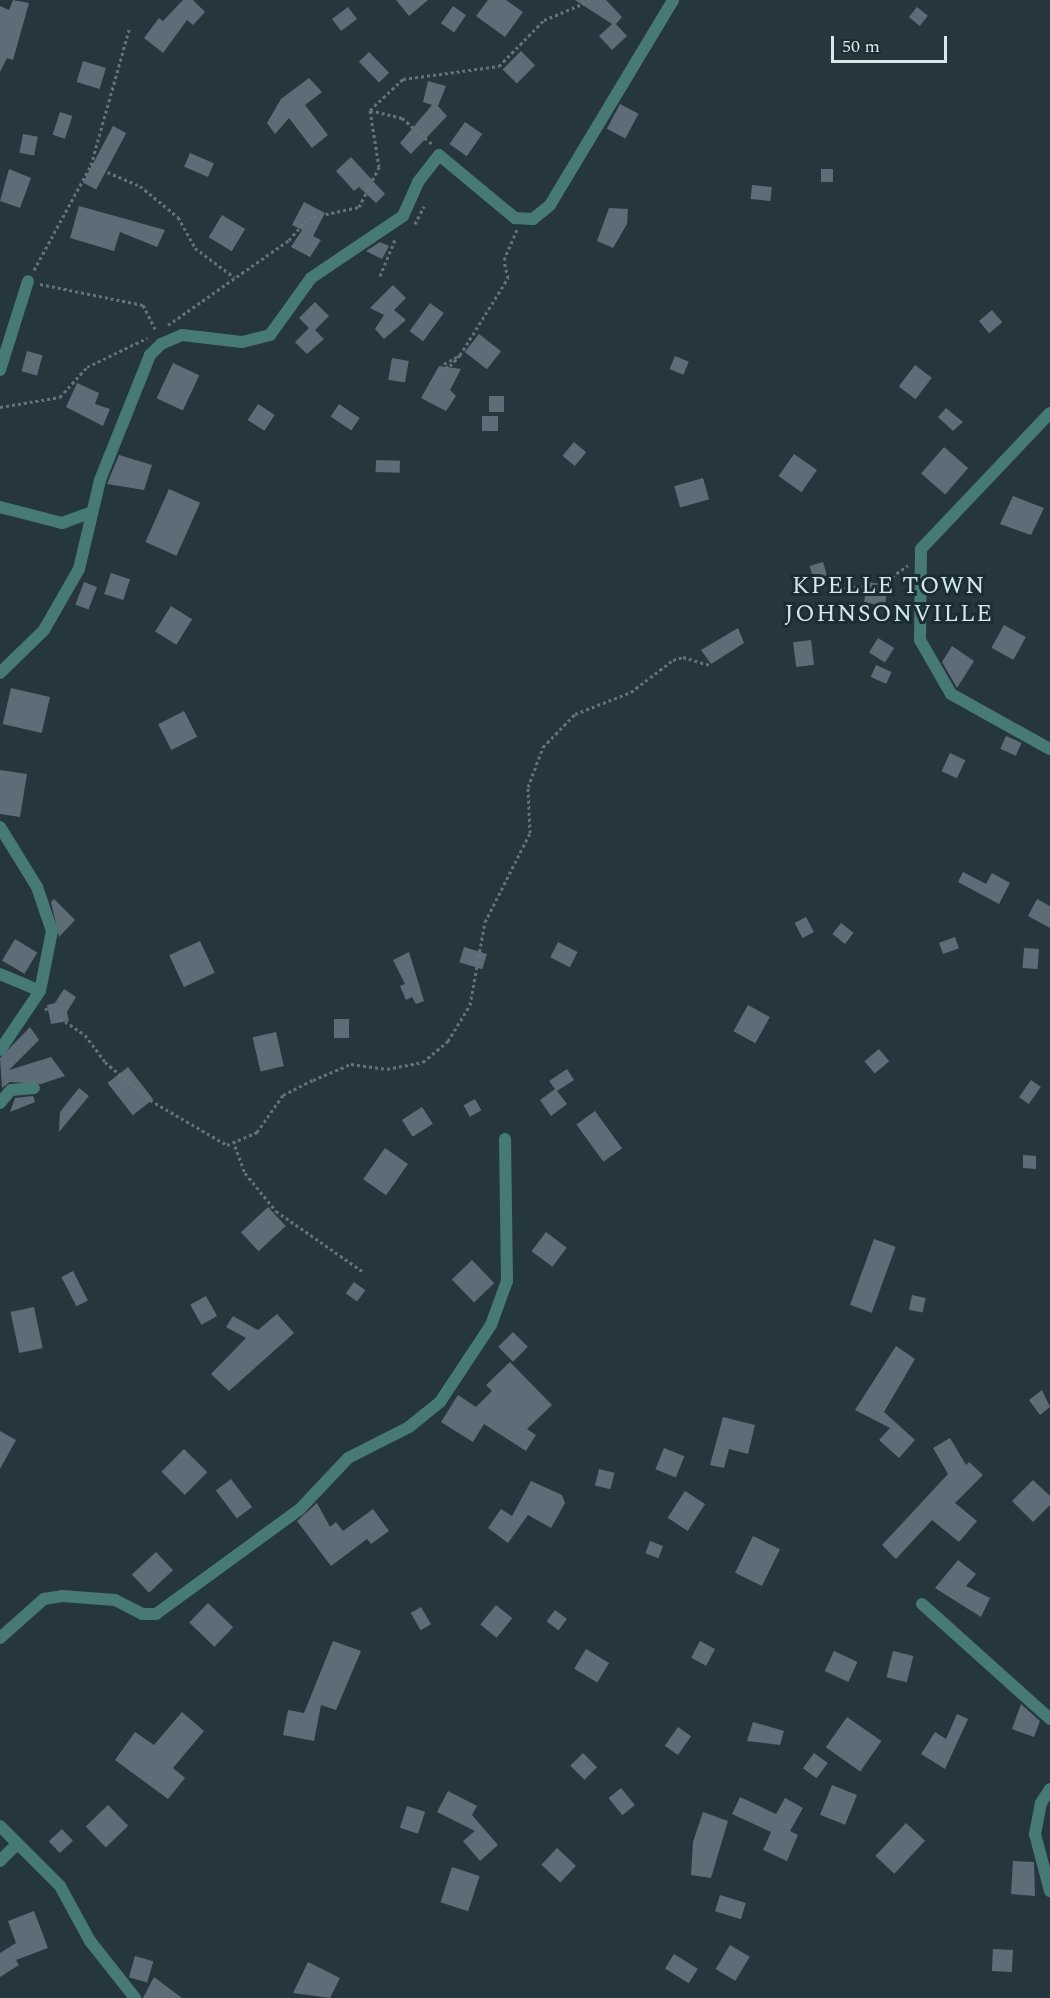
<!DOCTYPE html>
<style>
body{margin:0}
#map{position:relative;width:1050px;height:1998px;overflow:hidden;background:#25373c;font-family:Spectral,serif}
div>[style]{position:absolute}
.building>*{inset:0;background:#5e6c78;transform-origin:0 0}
.path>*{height:3px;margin-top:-1.5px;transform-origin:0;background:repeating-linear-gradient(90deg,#647378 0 3px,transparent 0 6px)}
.minor>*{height:12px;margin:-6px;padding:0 6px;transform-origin:6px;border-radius:6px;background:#477a75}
span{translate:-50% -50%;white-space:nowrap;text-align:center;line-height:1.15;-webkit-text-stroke:6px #1b2d32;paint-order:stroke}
.quarter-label{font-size:24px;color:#d2e8ee;letter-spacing:1.5px}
.scale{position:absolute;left:831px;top:36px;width:116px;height:27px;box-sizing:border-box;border:3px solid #dbe6e9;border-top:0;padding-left:8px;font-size:18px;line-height:21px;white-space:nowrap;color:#dbe6e9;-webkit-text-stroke:4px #1b2d32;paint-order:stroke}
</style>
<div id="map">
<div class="building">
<div style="clip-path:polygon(13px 0,29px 3px,13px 60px,7px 58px,0 72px,0 6px,9px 10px)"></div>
<div style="clip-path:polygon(183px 0,193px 0,205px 12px,193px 25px,187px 20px,163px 53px,144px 38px,159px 18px,163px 21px)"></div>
<div style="clip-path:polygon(396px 0,428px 0,409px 16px)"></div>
<div style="clip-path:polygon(488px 0,506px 0,523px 12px,505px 37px,476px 16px)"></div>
<div style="clip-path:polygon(575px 0,606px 0,622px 17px,616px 24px,627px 36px,612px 50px,599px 36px,612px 24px)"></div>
<div style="left:453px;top:6px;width:16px;height:21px;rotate:35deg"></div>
<div style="left:348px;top:7px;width:15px;height:20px;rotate:53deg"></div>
<div style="left:917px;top:7px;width:14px;height:13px;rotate:39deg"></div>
<div style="left:521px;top:51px;width:20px;height:26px;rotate:45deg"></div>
<div style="left:369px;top:52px;width:29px;height:14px;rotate:46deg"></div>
<div style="left:83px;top:61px;width:24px;height:22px;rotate:17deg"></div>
<div style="clip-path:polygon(309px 78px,322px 92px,305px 105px,328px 135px,312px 148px,289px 118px,275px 134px,267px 123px,281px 99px)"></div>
<div style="clip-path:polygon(428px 81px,446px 86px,438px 106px,447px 116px,411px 154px,400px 143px,432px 105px,423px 102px)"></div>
<div style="left:620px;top:104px;width:21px;height:28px;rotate:28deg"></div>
<div style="left:60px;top:112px;width:13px;height:24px;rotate:18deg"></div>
<div style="left:465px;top:122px;width:21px;height:27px;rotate:35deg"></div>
<div style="left:113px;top:126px;width:15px;height:64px;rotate:28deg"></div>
<div style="left:23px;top:134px;width:15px;height:19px;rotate:11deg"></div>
<div style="left:190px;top:153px;width:26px;height:15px;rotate:23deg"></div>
<div style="clip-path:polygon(351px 157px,385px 194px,376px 203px,359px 187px,354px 191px,336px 171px)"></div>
<div style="clip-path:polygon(9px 169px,31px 178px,20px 208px,0 201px)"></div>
<div style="left:821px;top:169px;width:12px;height:13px"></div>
<div style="left:752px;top:185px;width:20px;height:14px;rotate:6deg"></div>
<div style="clip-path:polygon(304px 202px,325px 213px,313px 236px,321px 240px,310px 257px,291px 247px,302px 230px,292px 225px)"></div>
<div style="clip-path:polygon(79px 206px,115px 216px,165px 230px,157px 247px,120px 232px,114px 251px,70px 238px)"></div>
<div style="clip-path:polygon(609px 208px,628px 209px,627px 224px,613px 248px,597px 241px)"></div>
<div style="left:222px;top:215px;width:27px;height:26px;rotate:31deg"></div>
<div style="clip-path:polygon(380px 242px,389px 246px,382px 259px,366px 251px)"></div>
<div style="clip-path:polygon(393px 285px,406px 298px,394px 310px,406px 320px,384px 339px,375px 329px,384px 315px,370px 308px)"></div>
<div style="clip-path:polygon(315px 302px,329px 316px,315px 330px,324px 339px,307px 354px,295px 342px,309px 328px,299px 318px)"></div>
<div style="left:430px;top:303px;width:17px;height:35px;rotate:36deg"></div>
<div style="left:992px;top:310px;width:16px;height:17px;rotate:50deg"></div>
<div style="left:479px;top:334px;width:28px;height:23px;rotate:38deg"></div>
<div style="left:27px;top:351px;width:16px;height:21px;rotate:15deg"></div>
<div style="left:675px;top:356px;width:15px;height:14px;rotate:23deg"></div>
<div style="left:392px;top:358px;width:17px;height:22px;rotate:10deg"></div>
<div style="left:173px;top:363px;width:29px;height:39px;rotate:25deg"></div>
<div style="left:915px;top:365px;width:21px;height:27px;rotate:37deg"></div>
<div style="clip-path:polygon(439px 366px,461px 369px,450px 390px,456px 396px,446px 411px,421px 398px)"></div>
<div style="clip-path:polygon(77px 383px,99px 393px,95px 404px,110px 409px,103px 426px,66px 407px)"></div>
<div style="left:489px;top:396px;width:15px;height:16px"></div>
<div style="left:258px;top:404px;width:20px;height:19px;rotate:33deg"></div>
<div style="left:339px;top:404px;width:25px;height:15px;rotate:34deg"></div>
<div style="clip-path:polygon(946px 408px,963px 422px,953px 431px,938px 417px)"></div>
<div style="left:482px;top:416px;width:16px;height:15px"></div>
<div style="left:574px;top:442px;width:16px;height:18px;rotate:40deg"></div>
<div style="left:944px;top:447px;width:32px;height:35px;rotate:41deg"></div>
<div style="left:794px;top:454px;width:28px;height:27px;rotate:35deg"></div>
<div style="clip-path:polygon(119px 455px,152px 465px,144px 490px,107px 484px)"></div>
<div style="left:376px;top:460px;width:24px;height:12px;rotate:2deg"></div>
<div style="left:703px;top:478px;width:22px;height:30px;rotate:74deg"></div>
<div style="left:169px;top:489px;width:34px;height:58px;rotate:24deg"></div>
<div style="clip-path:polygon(1013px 496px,1044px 508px,1031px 535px,1000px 524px)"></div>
<div style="left:823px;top:562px;width:14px;height:14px;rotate:73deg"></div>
<div style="left:111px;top:573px;width:20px;height:22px;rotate:18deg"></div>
<div style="left:84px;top:582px;width:14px;height:24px;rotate:21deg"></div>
<div style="left:867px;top:582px;width:21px;height:21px;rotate:8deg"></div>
<div style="left:171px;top:606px;width:25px;height:30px;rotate:32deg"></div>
<div style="left:1004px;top:625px;width:25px;height:26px;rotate:29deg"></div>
<div style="clip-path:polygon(738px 628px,744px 643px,711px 664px,701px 650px)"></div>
<div style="left:878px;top:638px;width:19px;height:17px;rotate:32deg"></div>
<div style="left:811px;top:640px;width:25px;height:18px;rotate:83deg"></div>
<div style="clip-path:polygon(952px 646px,974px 661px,957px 688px,942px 662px)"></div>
<div style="left:876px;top:665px;width:17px;height:13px;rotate:24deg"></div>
<div style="left:11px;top:688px;width:40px;height:37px;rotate:13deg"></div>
<div style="left:184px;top:711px;width:29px;height:29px;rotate:63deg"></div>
<div style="left:1006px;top:736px;width:17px;height:14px;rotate:24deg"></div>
<div style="left:950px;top:753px;width:17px;height:20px;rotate:25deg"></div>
<div style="clip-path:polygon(0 770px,27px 774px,20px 817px,0 814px)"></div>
<div style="clip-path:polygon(963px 872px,986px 884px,992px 873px,1010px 883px,999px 904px,958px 882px)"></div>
<div style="clip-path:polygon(54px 899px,75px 920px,59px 937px,51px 902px)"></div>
<div style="clip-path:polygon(1037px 899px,1050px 906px,1050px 928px,1028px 916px)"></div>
<div style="left:806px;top:917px;width:17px;height:13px;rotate:62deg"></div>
<div style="left:841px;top:923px;width:16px;height:14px;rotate:38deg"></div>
<div style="left:955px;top:937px;width:12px;height:17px;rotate:70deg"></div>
<div style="left:15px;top:939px;width:26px;height:25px;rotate:31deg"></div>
<div style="left:200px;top:941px;width:35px;height:34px;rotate:65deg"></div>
<div style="left:558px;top:942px;width:22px;height:17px;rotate:27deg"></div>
<div style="left:464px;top:947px;width:24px;height:16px;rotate:17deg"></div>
<div style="left:1024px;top:948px;width:15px;height:20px;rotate:4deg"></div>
<div style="clip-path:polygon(409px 952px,424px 1001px,416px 1004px,412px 997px,406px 1000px,400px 986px,405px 984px,393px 960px)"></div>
<div style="clip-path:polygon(64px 989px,76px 997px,67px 1012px,69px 1021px,51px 1024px,47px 1005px,55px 1003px)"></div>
<div style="left:748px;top:1005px;width:25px;height:30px;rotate:29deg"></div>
<div style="left:349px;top:1019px;width:19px;height:15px;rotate:90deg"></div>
<div style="clip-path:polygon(30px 1027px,39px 1040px,9px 1070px,51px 1057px,65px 1076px,41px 1084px,10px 1082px,2px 1088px,0 1058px)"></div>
<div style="left:276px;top:1032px;width:35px;height:24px;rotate:77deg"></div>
<div style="left:879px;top:1049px;width:16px;height:19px;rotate:50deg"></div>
<div style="left:128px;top:1067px;width:41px;height:26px;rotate:52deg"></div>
<div style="clip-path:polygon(567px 1069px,574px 1080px,557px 1091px,567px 1104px,551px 1116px,540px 1100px,555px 1089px,549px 1081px)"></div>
<div style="left:1031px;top:1080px;width:12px;height:21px;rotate:35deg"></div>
<div style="clip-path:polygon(79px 1088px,89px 1096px,59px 1132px,60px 1112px)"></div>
<div style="clip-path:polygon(33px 1096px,35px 1102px,10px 1112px,15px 1098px)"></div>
<div style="left:475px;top:1099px;width:13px;height:13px;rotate:61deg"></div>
<div style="left:422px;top:1107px;width:20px;height:24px;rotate:57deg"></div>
<div style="left:595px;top:1111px;width:46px;height:23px;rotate:54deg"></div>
<div style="left:385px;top:1148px;width:28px;height:38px;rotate:35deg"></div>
<div style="clip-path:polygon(1023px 1155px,1036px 1156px,1036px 1169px,1023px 1168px)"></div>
<div style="left:268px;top:1207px;width:26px;height:37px;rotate:47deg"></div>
<div style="left:546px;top:1232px;width:26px;height:24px;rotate:37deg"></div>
<div style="left:874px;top:1239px;width:23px;height:70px;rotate:20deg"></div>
<div style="left:472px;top:1260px;width:32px;height:28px;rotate:46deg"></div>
<div style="left:73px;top:1271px;width:33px;height:13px;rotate:63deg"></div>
<div style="left:354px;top:1282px;width:14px;height:14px;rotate:36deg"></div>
<div style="left:912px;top:1295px;width:14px;height:15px;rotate:12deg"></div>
<div style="left:206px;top:1296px;width:23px;height:18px;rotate:61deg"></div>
<div style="left:34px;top:1307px;width:42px;height:24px;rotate:78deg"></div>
<div style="clip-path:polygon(277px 1314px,294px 1333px,229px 1391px,211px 1374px,246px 1338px,226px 1327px,233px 1316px,258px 1330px)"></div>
<div style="left:513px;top:1332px;width:21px;height:21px;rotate:45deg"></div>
<div style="clip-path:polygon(896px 1346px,915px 1359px,884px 1412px,915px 1440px,899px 1458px,879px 1440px,890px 1428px,855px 1410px)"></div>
<div style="clip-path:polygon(510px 1362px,552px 1405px,527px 1429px,536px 1435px,526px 1451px,484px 1424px,473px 1442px,441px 1422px,458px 1395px,476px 1407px,492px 1391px,486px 1385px)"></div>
<div style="clip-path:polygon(1042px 1390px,1050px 1407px,1040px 1415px,1029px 1400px)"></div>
<div style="clip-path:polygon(723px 1417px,755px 1425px,748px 1454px,729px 1449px,724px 1468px,710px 1465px)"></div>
<div style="clip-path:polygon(0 1431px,16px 1440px,0 1469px)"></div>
<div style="clip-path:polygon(950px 1438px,966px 1465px,969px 1462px,983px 1475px,955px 1503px,977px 1521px,959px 1542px,932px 1520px,896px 1559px,882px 1545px,948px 1474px,933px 1448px)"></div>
<div style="left:664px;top:1448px;width:22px;height:23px;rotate:22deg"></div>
<div style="left:184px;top:1449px;width:33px;height:32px;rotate:45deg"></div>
<div style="left:599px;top:1469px;width:16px;height:17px;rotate:14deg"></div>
<div style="left:231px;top:1479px;width:35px;height:19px;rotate:53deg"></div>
<div style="clip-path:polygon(1033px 1480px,1050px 1496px,1050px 1505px,1033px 1522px,1012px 1501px)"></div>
<div style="clip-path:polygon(531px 1481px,562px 1495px,565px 1503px,551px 1528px,528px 1515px,508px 1543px,488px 1528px,501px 1509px,512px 1516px)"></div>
<div style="left:685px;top:1491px;width:24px;height:32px;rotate:33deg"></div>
<div style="clip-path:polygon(317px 1503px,330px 1527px,336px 1522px,343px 1531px,373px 1509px,389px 1531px,371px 1544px,367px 1539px,331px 1566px,297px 1521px)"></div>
<div style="left:753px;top:1536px;width:30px;height:41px;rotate:26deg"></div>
<div style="left:650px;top:1541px;width:14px;height:13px;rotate:21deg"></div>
<div style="left:156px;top:1552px;width:25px;height:33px;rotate:47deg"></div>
<div style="clip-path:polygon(958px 1560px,976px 1574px,966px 1586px,990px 1598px,981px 1617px,935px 1588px)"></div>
<div style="left:208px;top:1603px;width:35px;height:27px;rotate:44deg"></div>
<div style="left:496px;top:1605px;width:21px;height:25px;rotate:39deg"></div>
<div style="left:421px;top:1607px;width:20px;height:12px;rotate:60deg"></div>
<div style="left:555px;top:1610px;width:15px;height:14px;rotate:37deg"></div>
<div style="clip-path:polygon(333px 1641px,361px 1651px,336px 1710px,321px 1705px,314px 1741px,283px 1735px,288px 1710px,304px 1713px)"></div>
<div style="left:700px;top:1641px;width:17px;height:19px;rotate:28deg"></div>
<div style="left:586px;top:1649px;width:27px;height:23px;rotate:31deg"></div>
<div style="left:834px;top:1651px;width:26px;height:22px;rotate:25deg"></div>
<div style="left:893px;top:1651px;width:21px;height:27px;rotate:14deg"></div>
<div style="clip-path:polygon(1021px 1704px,1040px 1721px,1034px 1737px,1012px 1729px)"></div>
<div style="clip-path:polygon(182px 1712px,204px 1731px,173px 1768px,185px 1778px,168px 1799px,115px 1760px,135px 1732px,154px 1745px)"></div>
<div style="clip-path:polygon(957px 1714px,968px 1719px,945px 1769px,921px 1754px,935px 1732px,946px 1739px)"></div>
<div style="left:847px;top:1717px;width:42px;height:37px;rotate:35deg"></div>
<div style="clip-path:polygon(753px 1722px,784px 1731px,780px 1745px,747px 1741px)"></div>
<div style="left:678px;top:1727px;width:16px;height:23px;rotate:35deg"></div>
<div style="left:583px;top:1753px;width:20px;height:18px;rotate:45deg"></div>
<div style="left:814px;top:1753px;width:17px;height:19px;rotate:36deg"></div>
<div style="left:832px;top:1785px;width:27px;height:32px;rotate:22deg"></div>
<div style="left:621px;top:1788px;width:22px;height:16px;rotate:51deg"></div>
<div style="clip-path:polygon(448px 1791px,477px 1806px,472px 1815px,498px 1845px,480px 1861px,463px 1841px,475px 1831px,437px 1812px)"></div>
<div style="clip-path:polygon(740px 1797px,776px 1814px,785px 1798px,803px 1808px,790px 1831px,798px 1835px,787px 1861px,763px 1850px,771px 1832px,732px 1814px)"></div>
<div style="left:108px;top:1805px;width:29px;height:31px;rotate:46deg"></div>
<div style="left:407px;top:1806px;width:19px;height:23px;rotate:18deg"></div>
<div style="clip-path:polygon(703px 1812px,728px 1821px,711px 1878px,691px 1875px,693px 1842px)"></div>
<div style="left:906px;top:1823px;width:26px;height:45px;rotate:43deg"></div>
<div style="left:62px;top:1829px;width:16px;height:18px;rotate:47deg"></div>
<div style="left:557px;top:1848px;width:26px;height:23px;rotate:43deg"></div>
<div style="clip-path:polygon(1013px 1861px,1034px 1862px,1035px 1896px,1011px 1894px)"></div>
<div style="left:452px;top:1867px;width:29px;height:37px;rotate:18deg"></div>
<div style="left:720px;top:1895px;width:27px;height:17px;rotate:17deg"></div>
<div style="clip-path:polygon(34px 1911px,48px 1948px,16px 1960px,19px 1965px,0 1977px,0 1953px,16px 1943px,8px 1921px)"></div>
<div style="left:730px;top:1945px;width:23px;height:28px;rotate:31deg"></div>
<div style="left:993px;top:1949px;width:20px;height:22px;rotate:3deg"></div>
<div style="left:674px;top:1954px;width:28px;height:17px;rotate:32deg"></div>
<div style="left:135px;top:1956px;width:19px;height:22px;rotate:16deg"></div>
<div style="clip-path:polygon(308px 1962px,340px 1978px,330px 1998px,293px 1993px)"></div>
<div style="clip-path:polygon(154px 1977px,182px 1998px,143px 1998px)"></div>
</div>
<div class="path">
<div style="left:370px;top:110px;width:33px;rotate:14deg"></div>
<div style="left:402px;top:118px;width:40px;rotate:41deg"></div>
<div style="left:91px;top:165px;width:53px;rotate:23.2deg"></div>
<div style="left:140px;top:186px;width:49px;rotate:39.2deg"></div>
<div style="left:178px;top:217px;width:35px;rotate:61deg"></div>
<div style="left:195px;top:248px;width:49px;rotate:36.6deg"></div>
<div style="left:415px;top:224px;width:20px;rotate:-63deg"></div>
<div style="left:34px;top:270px;width:119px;rotate:-61.5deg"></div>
<div style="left:91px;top:165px;width:144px;rotate:-74.3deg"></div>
<div style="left:380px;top:276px;width:42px;rotate:-67.7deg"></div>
<div style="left:40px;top:284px;width:105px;rotate:11.5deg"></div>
<div style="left:143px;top:305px;width:29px;rotate:63deg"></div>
<div style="left:168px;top:325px;width:148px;rotate:-35.1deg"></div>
<div style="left:289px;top:240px;width:29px;rotate:-49deg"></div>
<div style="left:308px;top:218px;width:52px;rotate:-12.2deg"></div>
<div style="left:359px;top:207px;width:45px;rotate:-63.4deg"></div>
<div style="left:379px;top:167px;width:58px;rotate:-99deg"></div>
<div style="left:370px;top:110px;width:45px;rotate:-43.2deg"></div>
<div style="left:403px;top:79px;width:97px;rotate:-7.7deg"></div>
<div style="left:499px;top:66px;width:64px;rotate:-45.6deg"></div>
<div style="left:544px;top:20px;width:52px;rotate:-22.6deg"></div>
<div style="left:460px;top:355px;width:18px;rotate:133deg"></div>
<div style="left:448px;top:368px;width:6px;rotate:-135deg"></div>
<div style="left:444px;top:364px;width:18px;rotate:-29deg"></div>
<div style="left:460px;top:355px;width:91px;rotate:-58.1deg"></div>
<div style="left:508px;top:278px;width:18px;rotate:-103deg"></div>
<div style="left:504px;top:260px;width:33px;rotate:-67deg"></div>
<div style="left:0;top:407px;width:61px;rotate:-9.5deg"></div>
<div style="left:60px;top:397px;width:40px;rotate:-48deg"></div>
<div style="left:87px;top:367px;width:67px;rotate:-25.8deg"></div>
<div style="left:830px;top:589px;width:52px;rotate:-5.5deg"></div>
<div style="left:882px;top:584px;width:32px;rotate:-36deg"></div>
<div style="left:45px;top:1008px;width:48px;rotate:34deg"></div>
<div style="left:85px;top:1035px;width:34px;rotate:53deg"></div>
<div style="left:105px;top:1062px;width:59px;rotate:40.2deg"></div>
<div style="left:150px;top:1100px;width:89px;rotate:30.3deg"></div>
<div style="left:227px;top:1145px;width:33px;rotate:-23deg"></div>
<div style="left:257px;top:1132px;width:45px;rotate:-54.9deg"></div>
<div style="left:283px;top:1095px;width:34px;rotate:-27deg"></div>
<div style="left:313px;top:1080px;width:41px;rotate:-22.8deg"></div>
<div style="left:351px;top:1064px;width:36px;rotate:8deg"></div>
<div style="left:387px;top:1069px;width:37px;rotate:-11deg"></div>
<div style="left:423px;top:1062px;width:33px;rotate:-40deg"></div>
<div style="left:448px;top:1041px;width:42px;rotate:-58.6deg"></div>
<div style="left:470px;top:1005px;width:84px;rotate:-79.8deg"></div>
<div style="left:485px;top:922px;width:100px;rotate:-63.2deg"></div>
<div style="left:530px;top:833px;width:46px;rotate:-92.5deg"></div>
<div style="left:528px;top:787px;width:43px;rotate:-69.4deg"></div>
<div style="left:543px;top:747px;width:46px;rotate:-45.9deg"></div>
<div style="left:575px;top:714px;width:60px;rotate:-21.4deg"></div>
<div style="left:631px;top:692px;width:53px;rotate:-37.3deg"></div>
<div style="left:673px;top:660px;width:10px;rotate:-17deg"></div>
<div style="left:683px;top:657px;width:30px;rotate:17deg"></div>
<div style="left:235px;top:1146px;width:29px;rotate:70deg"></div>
<div style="left:245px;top:1173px;width:49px;rotate:50.8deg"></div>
<div style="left:276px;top:1211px;width:105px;rotate:34.9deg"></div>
</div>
<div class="minor">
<div style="left:0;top:370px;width:93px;rotate:-72.5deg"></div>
<div style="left:1050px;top:413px;width:187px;rotate:133.5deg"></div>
<div style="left:921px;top:549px;width:91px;rotate:90.6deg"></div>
<div style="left:920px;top:640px;width:62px;rotate:60.1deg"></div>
<div style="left:951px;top:694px;width:113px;rotate:29.1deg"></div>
<div style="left:0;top:507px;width:64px;rotate:14.5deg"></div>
<div style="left:62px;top:523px;width:29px;rotate:-20deg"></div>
<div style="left:0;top:673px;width:62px;rotate:-44.3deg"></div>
<div style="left:44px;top:630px;width:70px;rotate:-60.2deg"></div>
<div style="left:79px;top:569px;width:91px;rotate:-76.7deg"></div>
<div style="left:100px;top:480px;width:135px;rotate:-68.2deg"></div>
<div style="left:150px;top:355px;width:16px;rotate:-45deg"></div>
<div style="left:161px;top:344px;width:23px;rotate:-23deg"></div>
<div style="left:182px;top:335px;width:60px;rotate:6.7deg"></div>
<div style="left:242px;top:342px;width:29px;rotate:-14deg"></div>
<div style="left:270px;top:335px;width:70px;rotate:-54.3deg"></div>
<div style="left:311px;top:278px;width:111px;rotate:-34deg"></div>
<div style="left:403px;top:216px;width:37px;rotate:-66deg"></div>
<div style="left:418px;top:182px;width:34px;rotate:-52deg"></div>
<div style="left:439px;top:155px;width:99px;rotate:39.7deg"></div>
<div style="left:515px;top:218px;width:18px;rotate:3deg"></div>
<div style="left:533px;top:219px;width:22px;rotate:-39deg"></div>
<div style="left:550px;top:205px;width:239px;rotate:-59deg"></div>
<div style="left:0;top:827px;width:70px;rotate:58.3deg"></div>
<div style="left:37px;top:887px;width:46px;rotate:71.2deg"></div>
<div style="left:52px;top:931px;width:61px;rotate:101.3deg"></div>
<div style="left:40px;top:991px;width:71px;rotate:124.1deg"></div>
<div style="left:0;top:974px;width:43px;rotate:23deg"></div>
<div style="left:0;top:1103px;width:17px;rotate:-50deg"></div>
<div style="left:11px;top:1090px;width:23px;rotate:-5deg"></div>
<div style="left:922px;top:1604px;width:172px;rotate:41.9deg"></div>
<div style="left:0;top:1638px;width:59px;rotate:-41.6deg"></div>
<div style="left:44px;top:1599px;width:18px;rotate:-9deg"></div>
<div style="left:62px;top:1596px;width:53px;rotate:4.3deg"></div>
<div style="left:115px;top:1600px;width:30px;rotate:27deg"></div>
<div style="left:142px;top:1614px;width:14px"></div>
<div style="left:156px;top:1614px;width:178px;rotate:-36.1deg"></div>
<div style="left:300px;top:1509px;width:70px;rotate:-46.7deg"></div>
<div style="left:348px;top:1458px;width:68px;rotate:-26.9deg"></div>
<div style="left:409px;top:1427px;width:40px;rotate:-39deg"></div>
<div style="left:440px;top:1402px;width:92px;rotate:-56.5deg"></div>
<div style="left:491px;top:1325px;width:47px;rotate:-70deg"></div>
<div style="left:507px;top:1281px;width:142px;rotate:-90.8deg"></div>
<div style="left:1050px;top:1789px;width:17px;rotate:123deg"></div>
<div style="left:1041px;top:1803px;width:32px;rotate:101deg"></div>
<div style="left:1035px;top:1834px;width:59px;rotate:75.3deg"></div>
<div style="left:0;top:1826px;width:85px;rotate:45deg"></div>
<div style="left:60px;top:1886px;width:63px;rotate:61.4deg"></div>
<div style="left:90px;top:1941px;width:73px;rotate:51.7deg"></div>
<div style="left:0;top:1861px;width:23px;rotate:-45deg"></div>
</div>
<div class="quarter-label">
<span style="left:889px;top:601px">KPELLE TOWN<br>JOHNSONVILLE</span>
</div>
<div class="scale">50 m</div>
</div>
